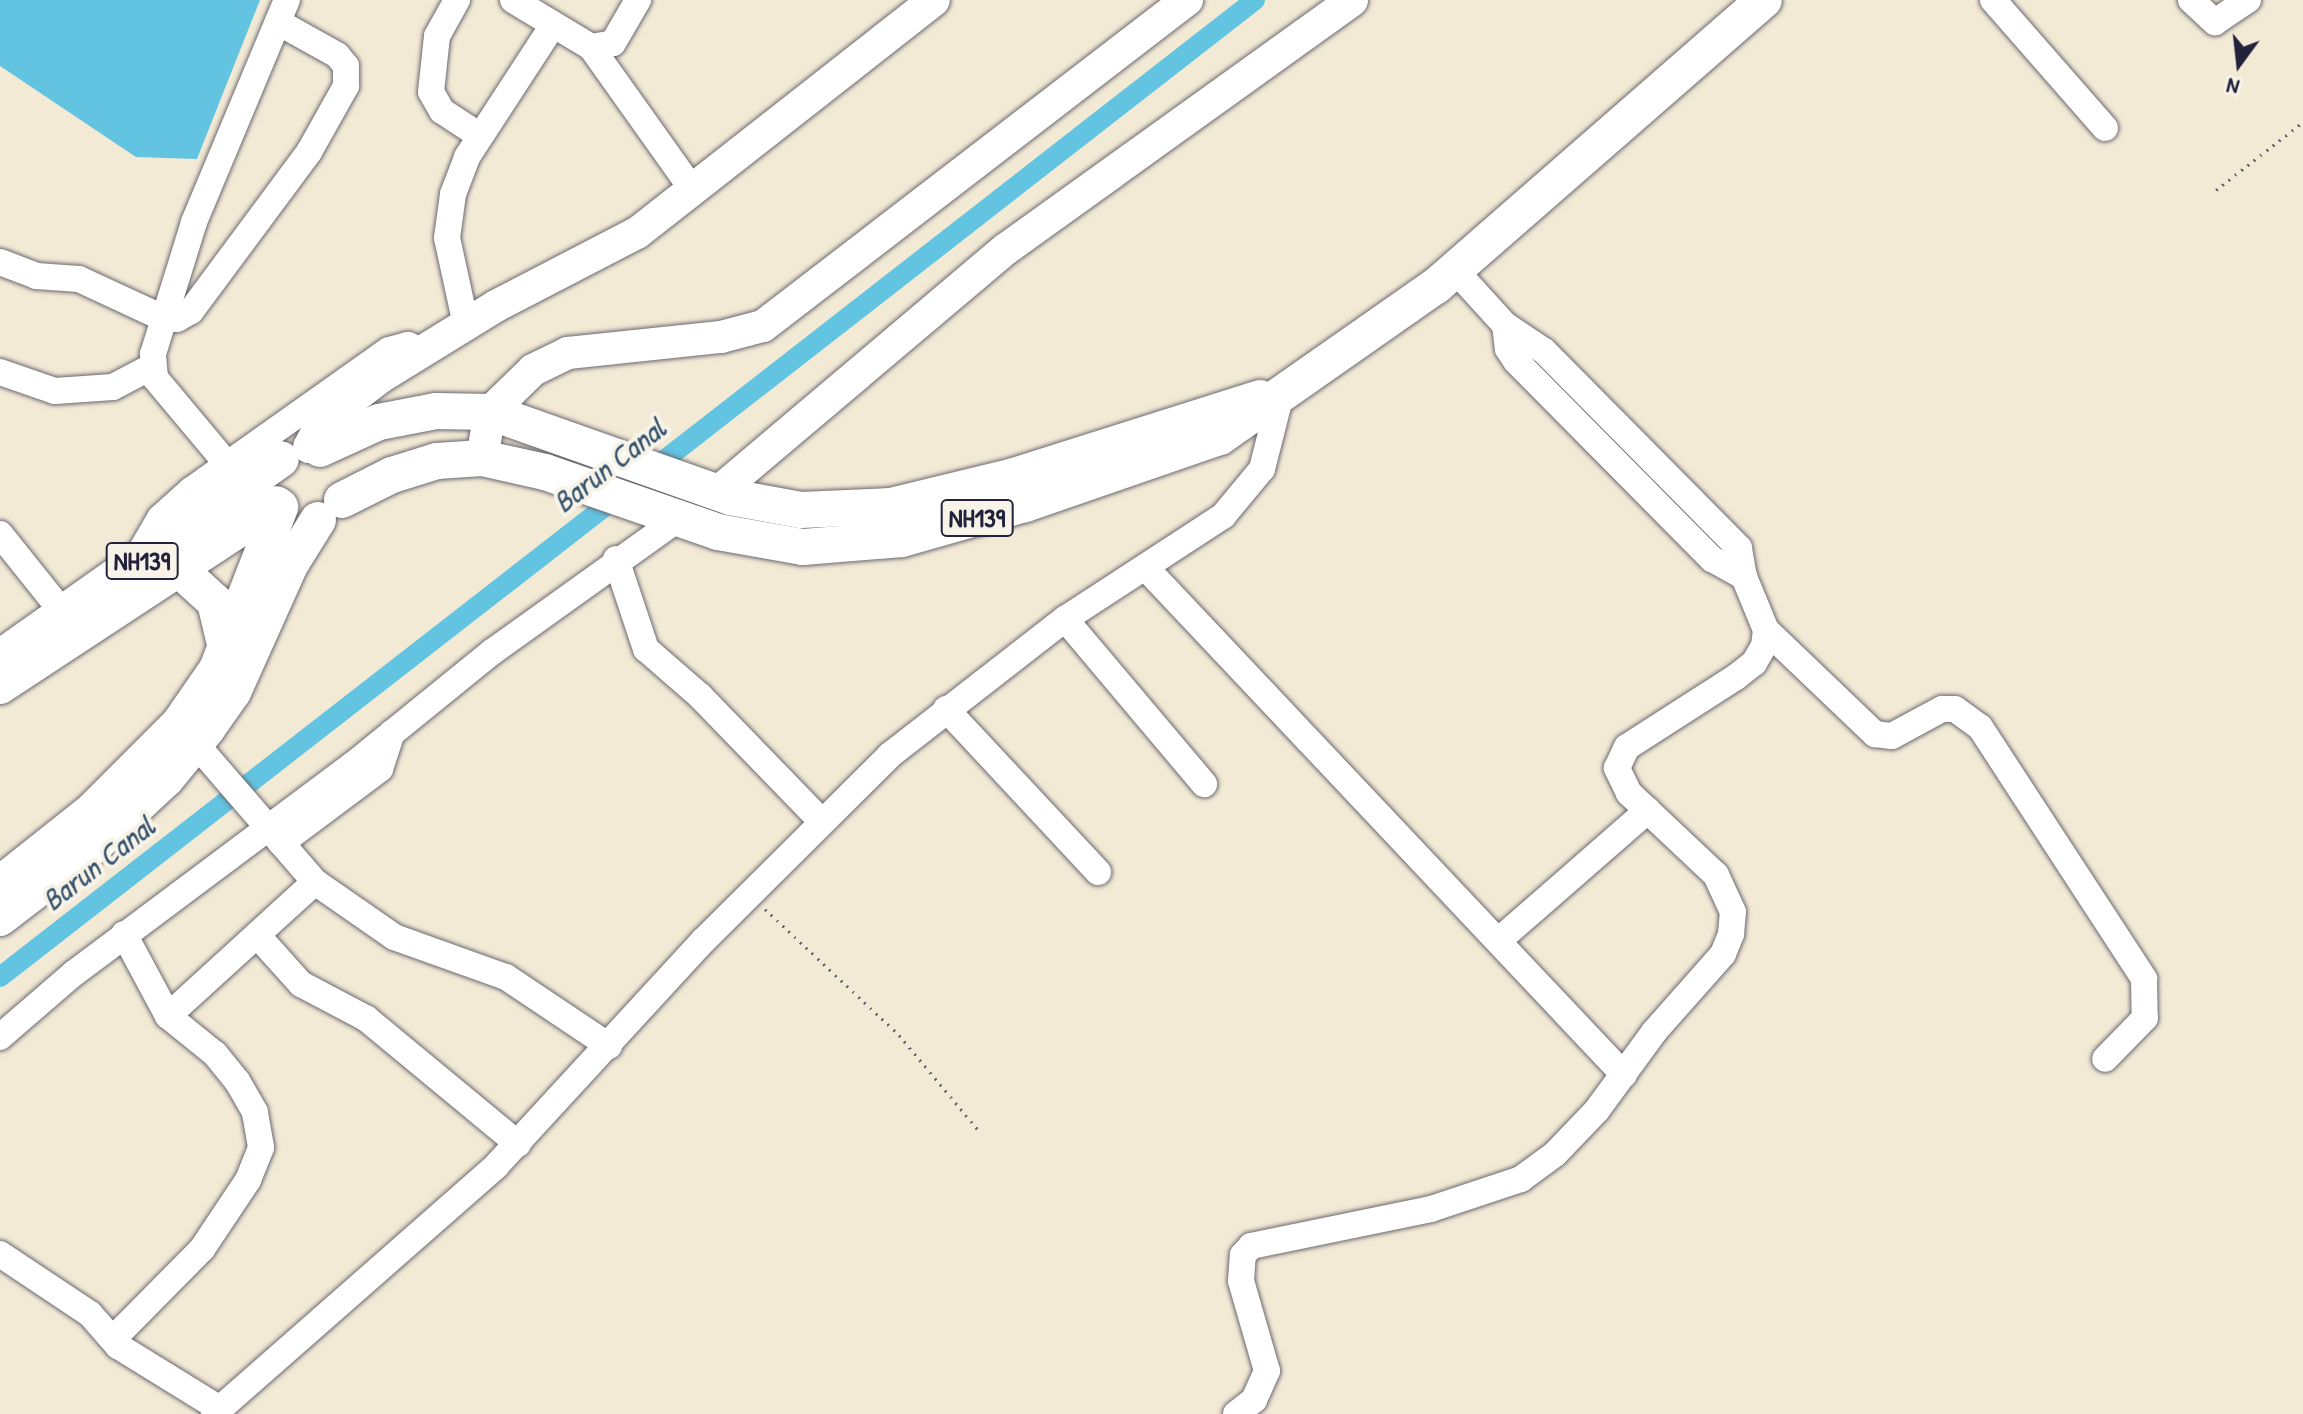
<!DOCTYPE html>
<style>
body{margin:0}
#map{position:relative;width:2303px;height:1414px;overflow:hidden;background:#f2ead5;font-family:"Patrick Hand",sans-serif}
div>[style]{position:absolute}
.water>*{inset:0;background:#62c4e1}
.canal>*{height:20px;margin:-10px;padding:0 10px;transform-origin:10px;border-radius:10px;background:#62c4e1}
.path>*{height:3px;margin-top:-1.5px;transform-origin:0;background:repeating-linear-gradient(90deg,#6b6871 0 2px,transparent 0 8px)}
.roads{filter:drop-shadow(0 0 2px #6b6871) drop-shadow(0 0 2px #6b6871)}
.minor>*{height:26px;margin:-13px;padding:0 13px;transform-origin:13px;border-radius:13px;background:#fff}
.major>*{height:32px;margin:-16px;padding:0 16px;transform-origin:16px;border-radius:16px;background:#fff}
.highway>*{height:36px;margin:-18px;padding:0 18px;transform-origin:18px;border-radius:18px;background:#fff}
span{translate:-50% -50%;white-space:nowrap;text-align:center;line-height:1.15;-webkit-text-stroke:8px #f7f3e8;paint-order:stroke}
.shield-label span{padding:2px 6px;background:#f7f3e8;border:2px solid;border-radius:6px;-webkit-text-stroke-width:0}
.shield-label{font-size:26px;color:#22223b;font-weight:700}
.water-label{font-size:30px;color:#35536d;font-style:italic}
.north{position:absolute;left:2199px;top:24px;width:80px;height:80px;-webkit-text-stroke:6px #f7f3e8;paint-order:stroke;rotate:195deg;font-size:22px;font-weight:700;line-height:32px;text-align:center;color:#22223b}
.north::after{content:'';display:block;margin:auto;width:28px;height:36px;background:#22223b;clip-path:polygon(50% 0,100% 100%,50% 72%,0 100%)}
</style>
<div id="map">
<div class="water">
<div style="clip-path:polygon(0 0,260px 0,197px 159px,136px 157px,0 66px)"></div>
</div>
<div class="canal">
<div style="left:649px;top:472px;width:768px;rotate:-37.91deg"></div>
<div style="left:0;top:977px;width:787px;rotate:-37.87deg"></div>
</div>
<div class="path">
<div style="left:2216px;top:190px;width:110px;rotate:-38deg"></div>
<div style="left:765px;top:909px;width:184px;rotate:43.2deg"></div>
<div style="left:899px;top:1035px;width:125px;rotate:50.2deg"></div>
</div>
<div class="roads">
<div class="minor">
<div style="left:457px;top:0;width:41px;rotate:119.1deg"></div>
<div style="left:437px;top:36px;width:56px;rotate:96.1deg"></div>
<div style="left:431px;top:92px;width:22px;rotate:60deg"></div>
<div style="left:442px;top:111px;width:45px;rotate:33.3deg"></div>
<div style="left:513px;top:0;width:91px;rotate:31.1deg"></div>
<div style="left:591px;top:47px;width:22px;rotate:-10deg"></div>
<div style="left:613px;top:43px;width:50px;rotate:-59.8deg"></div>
<div style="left:1993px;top:0;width:170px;rotate:48.8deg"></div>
<div style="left:2191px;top:0;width:33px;rotate:43deg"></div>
<div style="left:2215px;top:22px;width:40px;rotate:-34deg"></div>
<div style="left:591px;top:47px;width:174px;rotate:54.6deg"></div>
<div style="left:0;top:262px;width:39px;rotate:21deg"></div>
<div style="left:36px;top:276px;width:43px;rotate:4deg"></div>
<div style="left:79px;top:279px;width:93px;rotate:24.9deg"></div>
<div style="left:163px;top:318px;width:14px;rotate:4deg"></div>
<div style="left:177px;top:319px;width:16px;rotate:-30deg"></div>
<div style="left:191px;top:311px;width:198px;rotate:-53.4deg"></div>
<div style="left:309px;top:152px;width:76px;rotate:-60.7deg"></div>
<div style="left:346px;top:86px;width:20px;rotate:-90deg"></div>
<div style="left:346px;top:66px;width:14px;rotate:-129deg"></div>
<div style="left:337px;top:55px;width:68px;rotate:-150.8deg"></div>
<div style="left:466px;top:325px;width:89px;rotate:-102.3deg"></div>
<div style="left:447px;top:238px;width:44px;rotate:-82.2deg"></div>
<div style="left:453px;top:194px;width:40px;rotate:-69deg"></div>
<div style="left:467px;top:157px;width:158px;rotate:-56.9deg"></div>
<div style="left:1505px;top:325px;width:24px;rotate:83deg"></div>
<div style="left:1508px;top:349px;width:14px;rotate:56deg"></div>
<div style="left:1516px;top:361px;width:279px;rotate:45.3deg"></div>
<div style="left:1712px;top:559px;width:37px;rotate:29deg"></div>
<div style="left:0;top:372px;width:58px;rotate:19.1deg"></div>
<div style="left:55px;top:391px;width:58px;rotate:-3.9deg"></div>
<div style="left:113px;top:387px;width:43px;rotate:-27.8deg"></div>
<div style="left:227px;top:464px;width:112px;rotate:-129.9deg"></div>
<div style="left:155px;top:378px;width:24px;rotate:-95deg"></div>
<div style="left:153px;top:354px;width:138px;rotate:-72.7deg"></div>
<div style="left:194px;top:222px;width:241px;rotate:-67.3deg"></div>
<div style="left:0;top:534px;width:102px;rotate:51.3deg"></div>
<div style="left:136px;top:559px;width:48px;rotate:-59.7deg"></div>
<div style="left:160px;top:518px;width:42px;rotate:-42.1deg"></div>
<div style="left:191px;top:490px;width:242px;rotate:-35.3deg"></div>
<div style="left:389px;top:350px;width:20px;rotate:-15deg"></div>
<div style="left:408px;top:345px;width:17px;rotate:25deg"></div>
<div style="left:616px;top:559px;width:95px;rotate:71.6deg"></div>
<div style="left:646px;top:649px;width:72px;rotate:41deg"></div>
<div style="left:700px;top:696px;width:175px;rotate:45.9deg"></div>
<div style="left:1145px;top:567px;width:698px;rotate:46.68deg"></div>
<div style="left:1065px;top:619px;width:216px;rotate:49.9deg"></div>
<div style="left:1766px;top:630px;width:151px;rotate:43.7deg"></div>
<div style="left:1875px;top:734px;width:17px;rotate:7deg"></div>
<div style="left:1892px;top:736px;width:57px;rotate:-28.4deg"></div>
<div style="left:1942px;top:709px;width:13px"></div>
<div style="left:1955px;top:709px;width:31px;rotate:36deg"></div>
<div style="left:1980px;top:727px;width:301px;rotate:56.9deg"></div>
<div style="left:2144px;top:979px;width:39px;rotate:89deg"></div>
<div style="left:2145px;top:1018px;width:57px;rotate:134.3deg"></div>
<div style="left:946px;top:709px;width:223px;rotate:47deg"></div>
<div style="left:195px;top:743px;width:184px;rotate:49.2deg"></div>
<div style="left:315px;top:882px;width:96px;rotate:34.8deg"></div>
<div style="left:394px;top:937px;width:119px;rotate:19.7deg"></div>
<div style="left:506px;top:977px;width:124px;rotate:33.8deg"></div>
<div style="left:281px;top:843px;width:124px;rotate:-36.8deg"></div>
<div style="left:380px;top:769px;width:38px;rotate:-72deg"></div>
<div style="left:257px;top:935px;width:66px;rotate:48.1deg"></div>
<div style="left:301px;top:984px;width:75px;rotate:27.9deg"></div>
<div style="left:367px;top:1019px;width:196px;rotate:39.6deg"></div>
<div style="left:1498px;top:941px;width:199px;rotate:-41.1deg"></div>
<div style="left:168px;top:1016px;width:199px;rotate:-42.4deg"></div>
<div style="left:0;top:1037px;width:96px;rotate:-40.8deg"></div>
<div style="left:73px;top:974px;width:351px;rotate:-36.8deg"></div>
<div style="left:354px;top:764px;width:178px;rotate:-39.1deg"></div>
<div style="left:492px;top:652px;width:229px;rotate:-35.6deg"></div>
<div style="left:0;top:1254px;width:108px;rotate:33.7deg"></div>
<div style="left:90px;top:1314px;width:43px;rotate:48.8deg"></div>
<div style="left:118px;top:1346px;width:120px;rotate:31.7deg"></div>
<div style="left:113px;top:1339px;width:127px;rotate:-45.3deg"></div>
<div style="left:202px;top:1249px;width:83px;rotate:-56.3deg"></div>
<div style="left:248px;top:1180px;width:35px;rotate:-68deg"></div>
<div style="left:261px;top:1147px;width:36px;rotate:-100deg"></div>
<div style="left:255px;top:1112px;width:36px;rotate:-120deg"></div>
<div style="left:237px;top:1081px;width:35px;rotate:-129deg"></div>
<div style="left:215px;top:1054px;width:60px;rotate:-141deg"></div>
<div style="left:168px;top:1016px;width:93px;rotate:-118.2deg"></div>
<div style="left:214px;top:1414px;width:376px;rotate:-41.3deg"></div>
<div style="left:496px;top:1166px;width:306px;rotate:-47.4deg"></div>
<div style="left:703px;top:941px;width:264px;rotate:-44.8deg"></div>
<div style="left:890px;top:755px;width:222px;rotate:-37.9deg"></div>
<div style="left:1065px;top:619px;width:189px;rotate:-33.1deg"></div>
<div style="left:1223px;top:516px;width:61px;rotate:-50.3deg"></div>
<div style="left:1262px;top:469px;width:81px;rotate:-75.8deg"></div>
<div style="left:1236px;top:1414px;width:23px;rotate:-38deg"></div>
<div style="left:1254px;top:1400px;width:32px;rotate:-66deg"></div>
<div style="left:1267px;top:1371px;width:94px;rotate:-106.1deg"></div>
<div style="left:1241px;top:1281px;width:26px;rotate:-86deg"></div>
<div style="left:1243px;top:1255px;width:12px;rotate:-48deg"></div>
<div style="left:1251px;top:1246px;width:184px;rotate:-11.6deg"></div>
<div style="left:1431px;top:1209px;width:95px;rotate:-18.4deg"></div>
<div style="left:1521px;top:1179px;width:42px;rotate:-36.3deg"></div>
<div style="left:1555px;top:1154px;width:61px;rotate:-46.3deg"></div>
<div style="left:1597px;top:1110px;width:97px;rotate:-53.8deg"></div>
<div style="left:1654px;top:1032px;width:104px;rotate:-48.5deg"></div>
<div style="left:1723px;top:954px;width:22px;rotate:-68deg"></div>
<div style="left:1731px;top:934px;width:22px;rotate:-85deg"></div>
<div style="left:1733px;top:912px;width:41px;rotate:-114.7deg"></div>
<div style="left:1716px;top:875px;width:120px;rotate:-136.7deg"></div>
<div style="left:1629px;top:793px;width:28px;rotate:-116deg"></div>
<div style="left:1617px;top:768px;width:23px;rotate:-65deg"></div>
<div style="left:1627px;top:747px;width:130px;rotate:-32.7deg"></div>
<div style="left:1736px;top:677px;width:23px;rotate:-38deg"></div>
<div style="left:1754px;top:663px;width:20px;rotate:-60deg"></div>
<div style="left:1764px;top:646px;width:16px;rotate:-83deg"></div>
<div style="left:1766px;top:630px;width:57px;rotate:-112.5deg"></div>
<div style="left:1744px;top:577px;width:29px;rotate:-100deg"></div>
<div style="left:1739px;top:548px;width:277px;rotate:-134.7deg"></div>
<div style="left:1544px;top:351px;width:47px;rotate:-146.3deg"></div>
<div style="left:1505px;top:325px;width:74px;rotate:-132.3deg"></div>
</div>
<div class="major">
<div style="left:309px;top:447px;width:30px;rotate:-62deg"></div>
<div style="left:323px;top:421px;width:73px;rotate:-37.2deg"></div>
<div style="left:381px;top:377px;width:135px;rotate:-31.7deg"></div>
<div style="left:496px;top:306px;width:159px;rotate:-27.4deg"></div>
<div style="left:637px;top:233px;width:377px;rotate:-38.1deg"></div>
<div style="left:482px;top:458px;width:47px;rotate:-80.1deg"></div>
<div style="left:490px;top:412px;width:60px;rotate:-44.3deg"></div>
<div style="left:533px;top:370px;width:39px;rotate:-26deg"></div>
<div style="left:568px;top:353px;width:154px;rotate:-6deg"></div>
<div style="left:721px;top:337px;width:43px;rotate:-14.7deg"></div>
<div style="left:763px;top:326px;width:535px;rotate:-37.56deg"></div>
<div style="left:717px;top:493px;width:378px;rotate:-40.2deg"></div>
<div style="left:1006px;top:249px;width:426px;rotate:-35.7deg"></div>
</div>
<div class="highway">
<div style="left:320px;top:449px;width:65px;rotate:-24.6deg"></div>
<div style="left:379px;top:422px;width:58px;rotate:-10.9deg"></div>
<div style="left:436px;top:411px;width:54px;rotate:1.1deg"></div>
<div style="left:490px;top:412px;width:255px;rotate:19.5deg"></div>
<div style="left:730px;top:497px;width:72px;rotate:10.4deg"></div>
<div style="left:801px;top:510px;width:90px;rotate:-2.5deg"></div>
<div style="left:891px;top:506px;width:127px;rotate:-13.7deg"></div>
<div style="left:1014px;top:476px;width:258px;rotate:-17.6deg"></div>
<div style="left:342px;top:500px;width:56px;rotate:-26.6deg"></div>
<div style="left:392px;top:475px;width:47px;rotate:-17.3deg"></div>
<div style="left:437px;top:461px;width:45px;rotate:-3.8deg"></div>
<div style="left:482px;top:458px;width:65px;rotate:12.5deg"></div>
<div style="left:545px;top:472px;width:183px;rotate:19.1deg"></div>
<div style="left:718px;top:532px;width:86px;rotate:10deg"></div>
<div style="left:803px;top:547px;width:99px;rotate:-4.6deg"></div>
<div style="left:902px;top:539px;width:128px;rotate:-15.9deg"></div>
<div style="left:1025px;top:504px;width:206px;rotate:-19deg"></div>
<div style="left:1220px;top:437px;width:264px;rotate:-35deg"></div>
<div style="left:1436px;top:286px;width:435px;rotate:-41.1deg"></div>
<div style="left:180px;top:570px;width:47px;rotate:42.4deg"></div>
<div style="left:215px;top:602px;width:47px;rotate:76.6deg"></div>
<div style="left:0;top:658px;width:344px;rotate:-35.3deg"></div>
<div style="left:0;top:686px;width:331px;rotate:-33.3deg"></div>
<div style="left:0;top:884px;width:116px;rotate:-38.4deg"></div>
<div style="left:91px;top:812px;width:124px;rotate:-45deg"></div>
<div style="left:179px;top:724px;width:67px;rotate:-55.4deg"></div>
<div style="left:217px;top:669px;width:174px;rotate:-68.7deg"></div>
<div style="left:0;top:918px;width:121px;rotate:-37.6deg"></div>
<div style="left:96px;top:844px;width:96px;rotate:-42.9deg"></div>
<div style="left:166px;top:779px;width:65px;rotate:-50.6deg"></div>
<div style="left:207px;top:729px;width:45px;rotate:-54.9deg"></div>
<div style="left:233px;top:692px;width:139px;rotate:-65.8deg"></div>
<div style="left:290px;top:565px;width:53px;rotate:-58.1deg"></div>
</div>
</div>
<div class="shield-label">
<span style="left:977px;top:518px">NH139</span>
<span style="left:142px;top:561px">NH139</span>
</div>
<div class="water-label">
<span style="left:609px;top:465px;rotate:-38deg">Barun Canal</span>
<span style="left:98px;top:863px;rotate:-38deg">Barun Canal</span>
</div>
<div class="north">N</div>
</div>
